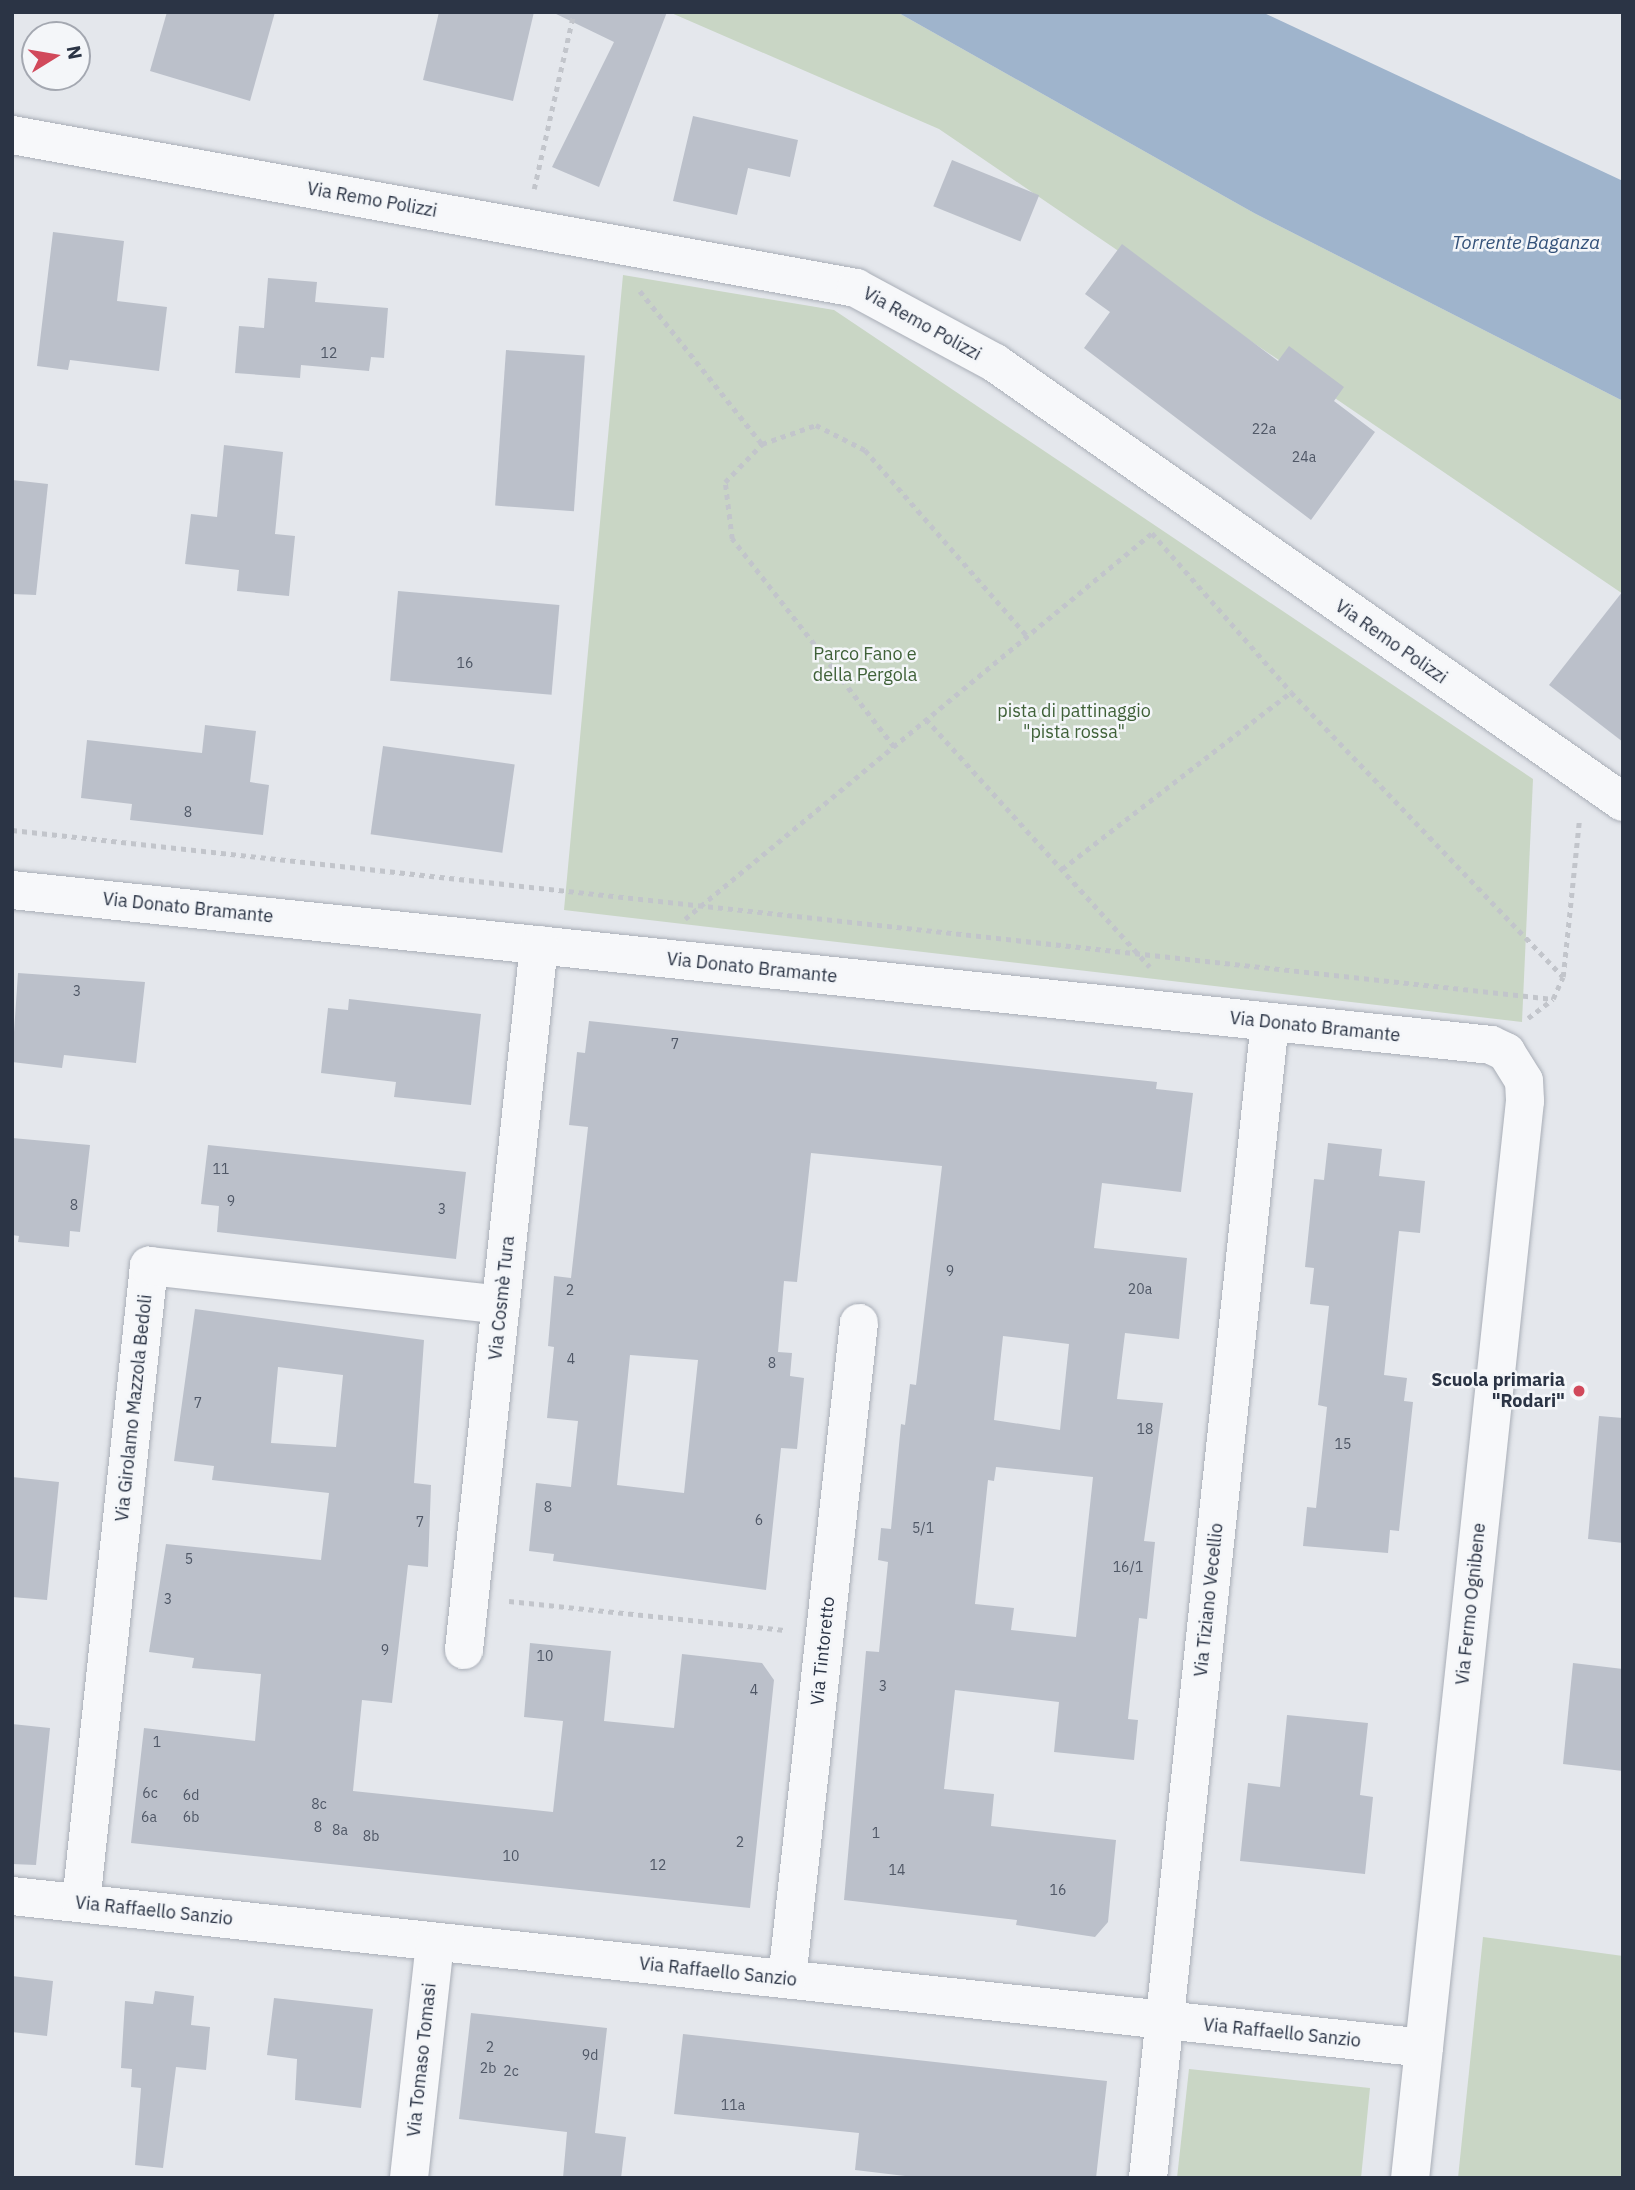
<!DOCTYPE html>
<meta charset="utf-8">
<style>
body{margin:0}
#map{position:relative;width:1635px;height:2190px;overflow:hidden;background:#e4e7ec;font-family:"IBM Plex Sans",sans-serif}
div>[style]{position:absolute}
.green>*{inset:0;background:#c9d6c5}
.water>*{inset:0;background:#9fb4cc}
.building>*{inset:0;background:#bbc0ca;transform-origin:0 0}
.path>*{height:4.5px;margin-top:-2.25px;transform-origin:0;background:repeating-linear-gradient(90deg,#c2c5cb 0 5px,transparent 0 10px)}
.roads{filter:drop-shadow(0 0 2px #a9aeb7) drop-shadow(0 0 2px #a9aeb7)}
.minor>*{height:38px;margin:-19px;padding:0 19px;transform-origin:19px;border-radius:19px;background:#f7f8fa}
.dots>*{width:19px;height:19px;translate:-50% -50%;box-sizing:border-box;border:4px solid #f4f6f9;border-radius:50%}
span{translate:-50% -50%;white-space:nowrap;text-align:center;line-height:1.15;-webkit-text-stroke:5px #f4f6f9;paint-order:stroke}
.number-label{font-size:14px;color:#4f5766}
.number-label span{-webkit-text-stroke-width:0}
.street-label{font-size:18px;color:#2b3445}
.park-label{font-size:18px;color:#3f6138}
.poi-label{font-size:18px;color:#2b3445;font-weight:700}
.right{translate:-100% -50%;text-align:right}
.water-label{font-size:19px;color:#34527a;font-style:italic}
.frame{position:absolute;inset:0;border:14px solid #2b3445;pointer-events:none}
.north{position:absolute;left:21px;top:21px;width:70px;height:70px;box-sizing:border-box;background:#f4f6f9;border:2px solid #a4a8b1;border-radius:50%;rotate:79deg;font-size:19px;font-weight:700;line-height:28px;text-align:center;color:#2b3445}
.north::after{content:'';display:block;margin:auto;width:24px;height:32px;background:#d1495b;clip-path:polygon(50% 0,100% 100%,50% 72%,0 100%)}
</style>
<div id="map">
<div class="green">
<div style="clip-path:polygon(669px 12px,897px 12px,1254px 213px,1623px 401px,1623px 594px,939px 129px)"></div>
<div style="clip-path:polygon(623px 275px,834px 310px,1533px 779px,1522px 1022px,564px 910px)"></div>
<div style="clip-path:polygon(1483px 1937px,1623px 1956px,1623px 2178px,1458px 2178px)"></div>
<div style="clip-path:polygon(1189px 2069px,1370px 2088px,1361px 2178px,1177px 2178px)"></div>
</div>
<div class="water">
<div style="clip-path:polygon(897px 12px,1262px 12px,1623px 181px,1623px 401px,1254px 213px)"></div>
</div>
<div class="building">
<div style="clip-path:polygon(167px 12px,275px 12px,250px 101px,150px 71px)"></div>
<div style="clip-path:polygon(439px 12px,534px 12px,513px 101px,423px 80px)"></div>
<div style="clip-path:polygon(552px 12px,667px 12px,599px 187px,552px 167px,614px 42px)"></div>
<div style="clip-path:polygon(693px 116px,798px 140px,790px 177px,748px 168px,737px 215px,673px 201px)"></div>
<div style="left:952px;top:160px;width:94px;height:50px;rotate:22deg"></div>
<div style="clip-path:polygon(53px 232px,124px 241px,117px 301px,167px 307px,159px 371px,70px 360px,68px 370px,37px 366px)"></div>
<div style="clip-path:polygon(1122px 244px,1278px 361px,1289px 346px,1344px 387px,1334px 401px,1375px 432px,1311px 520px,1084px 348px,1110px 312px,1085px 294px)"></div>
<div style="clip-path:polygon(268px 278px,317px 282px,315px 302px,388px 308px,384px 358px,371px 357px,369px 371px,301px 365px,300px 378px,235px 373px,239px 326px,264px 328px)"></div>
<div style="left:506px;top:350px;width:79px;height:156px;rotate:4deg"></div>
<div style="clip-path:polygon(224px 445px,283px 452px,275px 534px,295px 536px,289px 596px,237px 591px,239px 570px,185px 564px,191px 514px,217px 517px)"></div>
<div style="clip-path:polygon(12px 480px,48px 484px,36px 595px,12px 594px)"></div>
<div style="left:398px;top:591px;width:162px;height:90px;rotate:5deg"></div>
<div style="clip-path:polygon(1623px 591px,1623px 742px,1549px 685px)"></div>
<div style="clip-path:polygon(205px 725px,256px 731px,250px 782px,269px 785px,263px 835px,130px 820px,132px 804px,81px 798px,87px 740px,202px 753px)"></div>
<div style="left:383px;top:746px;width:133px;height:89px;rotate:8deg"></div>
<div style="clip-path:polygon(18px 973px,145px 982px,136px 1063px,64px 1055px,62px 1068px,12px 1062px)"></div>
<div style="clip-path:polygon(349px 999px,481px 1014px,471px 1105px,394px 1097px,396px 1082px,321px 1073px,328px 1008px,348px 1010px)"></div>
<div style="clip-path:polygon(evenodd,589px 1021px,1157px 1082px,1156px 1089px,1193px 1093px,1181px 1192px,1102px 1183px,1094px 1248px,1187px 1258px,1179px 1339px,1125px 1333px,1117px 1399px,1163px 1403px,1144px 1541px,1155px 1542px,1147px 1619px,1139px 1618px,1128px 1719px,1138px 1720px,1134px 1760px,1054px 1752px,1059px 1702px,955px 1690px,944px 1789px,994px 1794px,991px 1826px,1116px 1840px,1108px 1922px,1095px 1937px,1016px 1925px,1017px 1920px,844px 1900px,866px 1651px,879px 1652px,888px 1562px,878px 1560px,881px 1528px,891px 1529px,901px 1424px,905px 1425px,910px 1384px,916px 1385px,942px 1166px,811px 1153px,797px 1282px,784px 1281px,778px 1352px,792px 1353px,790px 1376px,804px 1378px,797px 1449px,781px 1448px,766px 1590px,553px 1561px,554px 1554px,529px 1551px,536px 1483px,571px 1487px,578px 1421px,547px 1418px,554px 1347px,548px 1346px,554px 1276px,571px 1278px,588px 1127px,569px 1125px,577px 1052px,585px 1053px,589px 1021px,1003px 1336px,1069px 1344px,1060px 1430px,994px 1420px,1003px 1336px,589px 1021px,630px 1355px,698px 1360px,684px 1493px,617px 1485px,630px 1355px,589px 1021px,996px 1467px,1093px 1477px,1076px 1637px,1011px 1630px,1014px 1608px,975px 1604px,988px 1480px,994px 1481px,996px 1467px)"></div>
<div style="clip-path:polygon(12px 1138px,90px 1145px,80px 1232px,70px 1231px,69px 1247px,18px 1242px,19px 1236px,12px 1235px)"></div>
<div style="clip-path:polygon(1328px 1143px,1382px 1149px,1379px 1176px,1425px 1181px,1420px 1233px,1399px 1231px,1384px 1375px,1407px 1378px,1404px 1401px,1413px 1402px,1399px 1531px,1390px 1530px,1388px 1553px,1303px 1546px,1307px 1507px,1316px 1508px,1327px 1407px,1318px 1405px,1329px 1306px,1310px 1304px,1314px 1268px,1305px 1267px,1314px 1179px,1324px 1180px)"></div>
<div style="clip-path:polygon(208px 1145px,466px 1172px,456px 1259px,217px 1232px,219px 1206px,201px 1204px)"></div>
<div style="clip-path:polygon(evenodd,195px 1309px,424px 1340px,414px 1483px,431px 1485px,428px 1567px,408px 1565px,392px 1703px,362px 1700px,353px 1791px,553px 1812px,563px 1721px,524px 1717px,530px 1643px,611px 1651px,604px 1721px,674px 1728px,682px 1654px,762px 1663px,774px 1680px,750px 1908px,131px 1843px,144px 1728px,255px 1741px,261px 1674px,192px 1668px,194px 1658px,149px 1652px,166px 1544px,321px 1560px,329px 1493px,212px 1480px,214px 1466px,174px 1461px,195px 1309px,278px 1367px,343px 1375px,336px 1447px,271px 1443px,278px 1367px)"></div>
<div style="clip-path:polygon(1599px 1416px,1623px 1418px,1623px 1543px,1588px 1539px)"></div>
<div style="clip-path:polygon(12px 1477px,59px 1482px,47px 1600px,12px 1597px)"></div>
<div style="clip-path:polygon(1573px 1663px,1623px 1669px,1623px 1771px,1563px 1764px)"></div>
<div style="clip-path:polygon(1287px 1715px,1368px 1723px,1360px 1795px,1373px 1797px,1365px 1874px,1240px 1861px,1248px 1783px,1280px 1787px)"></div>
<div style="clip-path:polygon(12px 1724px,50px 1728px,36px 1865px,12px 1864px)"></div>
<div style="clip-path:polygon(12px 1976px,53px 1981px,47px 2036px,12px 2032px)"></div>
<div style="clip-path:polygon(155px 1991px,194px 1996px,191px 2025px,210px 2027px,206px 2070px,176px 2067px,163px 2168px,135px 2165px,141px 2088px,131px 2087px,132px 2069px,121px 2068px,125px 2001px,153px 2004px)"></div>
<div style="clip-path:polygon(274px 1998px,373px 2009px,361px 2108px,295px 2100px,297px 2059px,267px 2055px)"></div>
<div style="clip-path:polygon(471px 2013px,607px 2028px,595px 2133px,626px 2137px,621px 2178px,563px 2178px,567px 2132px,459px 2119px)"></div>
<div style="clip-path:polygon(683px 2034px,1107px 2081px,1096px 2178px,922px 2178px,855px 2170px,859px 2133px,674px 2114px)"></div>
</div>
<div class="path">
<div style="left:534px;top:189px;width:181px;rotate:-77.3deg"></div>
<div style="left:640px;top:291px;width:196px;rotate:51.4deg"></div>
<div style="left:926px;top:719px;width:334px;rotate:47.9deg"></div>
<div style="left:894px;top:747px;width:264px;rotate:-127.9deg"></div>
<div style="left:732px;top:539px;width:57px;rotate:-97deg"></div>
<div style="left:725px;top:482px;width:53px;rotate:-45.8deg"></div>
<div style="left:762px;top:444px;width:57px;rotate:-19.4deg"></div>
<div style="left:816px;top:425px;width:55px;rotate:27deg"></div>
<div style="left:865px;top:450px;width:247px;rotate:48.9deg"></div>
<div style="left:12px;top:830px;width:1550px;rotate:6.26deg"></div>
<div style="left:1062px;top:869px;width:289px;rotate:-37.7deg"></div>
<div style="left:685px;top:919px;width:606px;rotate:-39.58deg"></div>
<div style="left:1152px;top:533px;width:211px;rotate:48.8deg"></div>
<div style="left:1291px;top:692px;width:394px;rotate:46.3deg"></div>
<div style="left:1528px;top:1018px;width:31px;rotate:-37deg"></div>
<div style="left:1553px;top:999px;width:24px;rotate:-66deg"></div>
<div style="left:1563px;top:977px;width:156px;rotate:-84.1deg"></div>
<div style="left:509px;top:1601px;width:279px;rotate:6deg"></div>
</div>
<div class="roads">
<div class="minor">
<div style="left:12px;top:135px;width:858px;rotate:10.27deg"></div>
<div style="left:856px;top:288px;width:158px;rotate:28.3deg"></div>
<div style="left:995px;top:363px;width:766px;rotate:34.96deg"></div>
<div style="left:12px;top:890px;width:1487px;rotate:5.98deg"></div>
<div style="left:1491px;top:1045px;width:17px;rotate:25deg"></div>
<div style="left:1506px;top:1052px;width:34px;rotate:58deg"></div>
<div style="left:1524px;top:1081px;width:20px;rotate:87deg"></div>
<div style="left:1525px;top:1101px;width:1083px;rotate:96.09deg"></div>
<div style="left:464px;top:1650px;width:709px;rotate:-83.93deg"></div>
<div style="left:12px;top:1896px;width:1420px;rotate:6.14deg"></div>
<div style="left:81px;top:1903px;width:641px;rotate:-83.91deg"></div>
<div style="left:149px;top:1266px;width:354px;rotate:6.3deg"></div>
<div style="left:787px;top:1979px;width:660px;rotate:-83.74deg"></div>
<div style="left:409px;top:2178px;width:237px;rotate:-83.7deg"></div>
<div style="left:1148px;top:2178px;width:1162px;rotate:-83.98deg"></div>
</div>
</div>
<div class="dots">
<div style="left:1579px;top:1391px;background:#d1495b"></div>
</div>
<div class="number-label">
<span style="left:329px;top:353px">12</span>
<span style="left:1264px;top:429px">22a</span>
<span style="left:1304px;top:457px">24a</span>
<span style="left:465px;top:663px">16</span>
<span style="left:188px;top:812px">8</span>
<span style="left:77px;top:991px">3</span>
<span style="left:675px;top:1044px">7</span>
<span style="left:221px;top:1169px">11</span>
<span style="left:231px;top:1201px">9</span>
<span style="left:74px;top:1205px">8</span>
<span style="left:442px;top:1209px">3</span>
<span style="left:950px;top:1271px">9</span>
<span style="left:1140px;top:1289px">20a</span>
<span style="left:570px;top:1290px">2</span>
<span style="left:571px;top:1359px">4</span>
<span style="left:772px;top:1363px">8</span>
<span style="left:198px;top:1403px">7</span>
<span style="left:1145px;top:1429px">18</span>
<span style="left:1343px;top:1444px">15</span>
<span style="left:548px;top:1507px">8</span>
<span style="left:759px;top:1520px">6</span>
<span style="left:420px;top:1522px">7</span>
<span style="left:923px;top:1528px">5/1</span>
<span style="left:189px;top:1559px">5</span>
<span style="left:1128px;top:1567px">16/1</span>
<span style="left:168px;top:1599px">3</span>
<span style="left:385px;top:1650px">9</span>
<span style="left:545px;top:1656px">10</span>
<span style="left:883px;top:1686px">3</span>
<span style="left:754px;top:1690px">4</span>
<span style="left:157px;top:1742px">1</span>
<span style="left:150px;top:1793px">6c</span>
<span style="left:191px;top:1795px">6d</span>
<span style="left:319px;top:1804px">8c</span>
<span style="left:149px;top:1817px">6a</span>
<span style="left:191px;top:1817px">6b</span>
<span style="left:318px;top:1827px">8</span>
<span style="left:340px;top:1830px">8a</span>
<span style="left:876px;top:1833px">1</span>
<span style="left:371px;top:1836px">8b</span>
<span style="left:740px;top:1842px">2</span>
<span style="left:511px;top:1856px">10</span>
<span style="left:658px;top:1865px">12</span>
<span style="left:897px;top:1870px">14</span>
<span style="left:1058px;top:1890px">16</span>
<span style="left:490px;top:2047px">2</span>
<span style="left:590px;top:2055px">9d</span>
<span style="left:488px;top:2068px">2b</span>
<span style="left:511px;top:2071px">2c</span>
<span style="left:733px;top:2105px">11a</span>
</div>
<div class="street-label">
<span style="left:372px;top:200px;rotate:10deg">Via Remo Polizzi</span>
<span style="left:922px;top:324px;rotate:29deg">Via Remo Polizzi</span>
<span style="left:1391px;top:642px;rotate:35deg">Via Remo Polizzi</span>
<span style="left:188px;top:908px;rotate:6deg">Via Donato Bramante</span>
<span style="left:752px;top:968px;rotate:6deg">Via Donato Bramante</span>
<span style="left:1315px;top:1027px;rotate:6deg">Via Donato Bramante</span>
<span style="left:502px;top:1298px;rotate:-84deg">Via Cosmè Tura</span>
<span style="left:134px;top:1408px;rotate:-84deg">Via Girolamo Mazzola Bedoli</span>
<span style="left:1209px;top:1600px;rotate:-84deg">Via Tiziano Vecellio</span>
<span style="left:1471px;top:1604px;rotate:-84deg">Via Fermo Ognibene</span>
<span style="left:823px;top:1651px;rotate:-84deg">Via Tintoretto</span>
<span style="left:154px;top:1911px;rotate:6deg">Via Raffaello Sanzio</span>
<span style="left:718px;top:1972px;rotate:6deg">Via Raffaello Sanzio</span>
<span style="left:1282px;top:2033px;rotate:6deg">Via Raffaello Sanzio</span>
<span style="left:422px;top:2060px;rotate:-84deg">Via Tomaso Tomasi</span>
</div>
<div class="park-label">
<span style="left:865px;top:665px">Parco Fano e<br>della Pergola</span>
<span style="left:1074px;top:722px">pista di pattinaggio<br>"pista rossa"</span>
</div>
<div class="poi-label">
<span class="right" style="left:1565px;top:1391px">Scuola primaria<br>"Rodari"</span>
</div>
<div class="water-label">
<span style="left:1526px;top:243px">Torrente Baganza</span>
</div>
<div class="frame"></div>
<div class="north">N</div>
</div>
